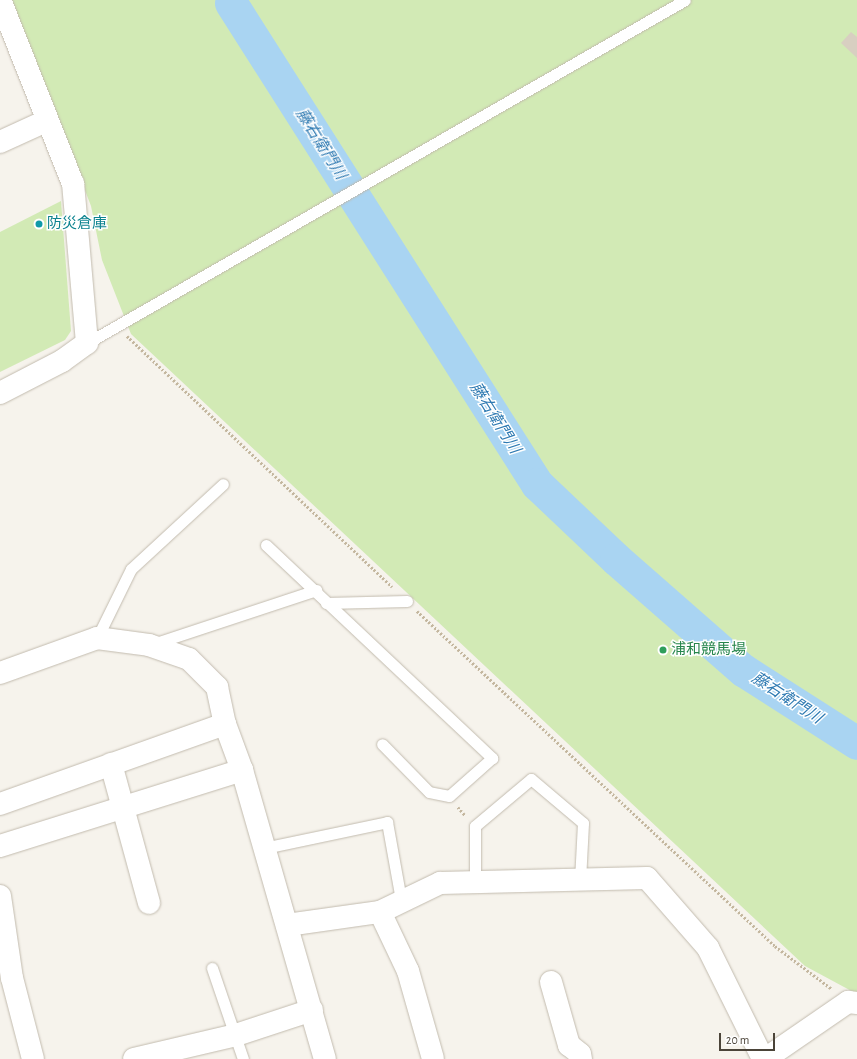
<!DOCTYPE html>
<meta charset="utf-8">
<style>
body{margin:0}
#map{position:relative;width:857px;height:1059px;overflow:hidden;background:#f6f3ec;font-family:"Alegreya Sans","Noto Sans JP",sans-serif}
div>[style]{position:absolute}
.green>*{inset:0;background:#d2eab5}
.river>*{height:33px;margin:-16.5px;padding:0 16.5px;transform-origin:16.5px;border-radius:16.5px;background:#a9d4f2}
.building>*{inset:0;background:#d8cfc1;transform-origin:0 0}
.path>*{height:2.5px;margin-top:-1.25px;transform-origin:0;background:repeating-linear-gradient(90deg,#c4b79f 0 2px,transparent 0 4px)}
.roads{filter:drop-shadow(0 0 1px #c2bbae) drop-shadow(0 0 1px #c2bbae)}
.service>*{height:11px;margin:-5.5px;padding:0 5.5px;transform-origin:5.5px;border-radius:5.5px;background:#fff}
.minor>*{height:22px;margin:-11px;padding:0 11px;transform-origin:11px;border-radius:11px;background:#fff}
.tertiary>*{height:22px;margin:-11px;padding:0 11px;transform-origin:11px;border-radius:11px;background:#fff}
.dots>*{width:11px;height:11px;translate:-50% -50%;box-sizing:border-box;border:2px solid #fff;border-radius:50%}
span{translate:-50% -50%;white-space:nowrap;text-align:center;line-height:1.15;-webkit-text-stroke:3px #fff;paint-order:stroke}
.culture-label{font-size:15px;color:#0d838f}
.left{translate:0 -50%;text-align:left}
.leisure-label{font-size:15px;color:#27864d}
.water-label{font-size:16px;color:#2e7ab2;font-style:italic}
.scale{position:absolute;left:719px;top:1033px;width:56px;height:18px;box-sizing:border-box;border:2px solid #4b4439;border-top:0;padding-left:5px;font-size:12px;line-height:14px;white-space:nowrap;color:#4b4439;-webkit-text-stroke:3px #fff;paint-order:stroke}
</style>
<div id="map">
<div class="green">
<div style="clip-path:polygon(12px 0,857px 0,857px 994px,805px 966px,131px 334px,102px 260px,91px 206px)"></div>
<div style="clip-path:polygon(61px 201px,71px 331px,65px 340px,0 372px,0 232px)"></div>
</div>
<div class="river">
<div style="left:231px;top:3px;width:570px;rotate:57.54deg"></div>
<div style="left:537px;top:484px;width:109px;rotate:43.5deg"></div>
<div style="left:616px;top:559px;width:169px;rotate:41.2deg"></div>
<div style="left:743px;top:670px;width:135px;rotate:32.6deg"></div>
</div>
<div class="building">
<div style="clip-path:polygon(851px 32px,857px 37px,857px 58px,841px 43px)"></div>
<div style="left:41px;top:219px;width:7px;height:8px;rotate:63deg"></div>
</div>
<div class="path">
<div style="left:127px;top:336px;width:365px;rotate:43.4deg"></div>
<div style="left:417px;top:611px;width:490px;rotate:43.1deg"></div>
<div style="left:775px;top:946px;width:71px;rotate:37deg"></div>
<div style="left:458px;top:807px;width:11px;rotate:49deg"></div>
</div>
<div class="roads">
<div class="service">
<div style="left:87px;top:343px;width:689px;rotate:-29.84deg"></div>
<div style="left:266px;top:545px;width:311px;rotate:43.3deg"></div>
<div style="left:492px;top:758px;width:57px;rotate:138.5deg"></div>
<div style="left:449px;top:796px;width:20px;rotate:-169deg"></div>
<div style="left:429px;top:792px;width:67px;rotate:-134.4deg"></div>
<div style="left:326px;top:603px;width:81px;rotate:-1.4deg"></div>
<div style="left:97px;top:638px;width:77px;rotate:-63.8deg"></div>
<div style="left:131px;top:569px;width:125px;rotate:-42.7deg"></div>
<div style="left:153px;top:644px;width:172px;rotate:-18.3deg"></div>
<div style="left:264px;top:848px;width:126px;rotate:-11.9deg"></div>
<div style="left:387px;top:822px;width:79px;rotate:79.8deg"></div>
<div style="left:475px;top:883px;width:57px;rotate:-90deg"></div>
<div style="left:475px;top:826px;width:73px;rotate:-40deg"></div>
<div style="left:531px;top:779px;width:68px;rotate:40.2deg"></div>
<div style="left:583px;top:823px;width:58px;rotate:93deg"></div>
<div style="left:212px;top:968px;width:96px;rotate:71.2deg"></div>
</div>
<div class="minor">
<div style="left:0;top:142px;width:51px;rotate:-24.5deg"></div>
<div style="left:0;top:673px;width:103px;rotate:-19.8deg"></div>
<div style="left:97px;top:638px;width:52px;rotate:7.7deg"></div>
<div style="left:149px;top:645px;width:42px;rotate:19.3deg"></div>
<div style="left:189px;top:659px;width:40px;rotate:45deg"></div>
<div style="left:217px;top:687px;width:38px;rotate:78deg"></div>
<div style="left:225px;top:724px;width:49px;rotate:69.7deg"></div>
<div style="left:242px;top:770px;width:301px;rotate:74deg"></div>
<div style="left:111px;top:764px;width:144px;rotate:74.7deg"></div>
<div style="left:0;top:804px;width:239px;rotate:-19.6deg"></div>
<div style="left:0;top:846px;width:254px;rotate:-17.4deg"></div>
<div style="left:0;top:896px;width:83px;rotate:81.7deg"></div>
<div style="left:12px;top:978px;width:84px;rotate:75.5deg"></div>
<div style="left:380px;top:912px;width:65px;rotate:64.6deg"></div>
<div style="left:408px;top:971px;width:91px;rotate:74.1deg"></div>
<div style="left:287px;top:925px;width:94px;rotate:-8deg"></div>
<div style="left:380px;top:912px;width:67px;rotate:-25.8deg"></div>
<div style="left:440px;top:883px;width:207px;rotate:-1.4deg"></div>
<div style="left:647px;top:878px;width:93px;rotate:48.9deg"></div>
<div style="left:708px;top:948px;width:124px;rotate:63.6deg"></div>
<div style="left:551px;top:982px;width:66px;rotate:74.1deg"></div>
<div style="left:569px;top:1045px;width:14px;rotate:39deg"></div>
<div style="left:580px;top:1054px;width:5px;rotate:79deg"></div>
<div style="left:134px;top:1059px;width:105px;rotate:-13.2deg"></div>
<div style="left:236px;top:1035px;width:80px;rotate:-18.2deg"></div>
<div style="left:765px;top:1059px;width:101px;rotate:-34.5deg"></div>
<div style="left:848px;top:1002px;width:9px;rotate:6deg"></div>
</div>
<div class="tertiary">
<div style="left:0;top:393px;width:70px;rotate:-27.3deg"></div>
<div style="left:62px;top:361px;width:31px;rotate:-36deg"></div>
<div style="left:87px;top:343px;width:160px;rotate:-95deg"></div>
<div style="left:73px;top:184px;width:198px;rotate:-111.6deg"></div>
</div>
</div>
<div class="dots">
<div style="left:39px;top:224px;background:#0f9aa8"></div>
<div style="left:663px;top:650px;background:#2e9e5b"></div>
</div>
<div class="culture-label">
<span class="left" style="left:47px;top:224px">防災倉庫</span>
</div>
<div class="leisure-label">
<span class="left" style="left:671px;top:650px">浦和競馬場</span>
</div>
<div class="water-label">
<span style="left:321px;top:144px;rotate:58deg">藤右衛門川</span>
<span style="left:495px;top:418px;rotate:58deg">藤右衛門川</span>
<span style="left:787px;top:698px;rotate:33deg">藤右衛門川</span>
</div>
<div class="scale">20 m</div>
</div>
